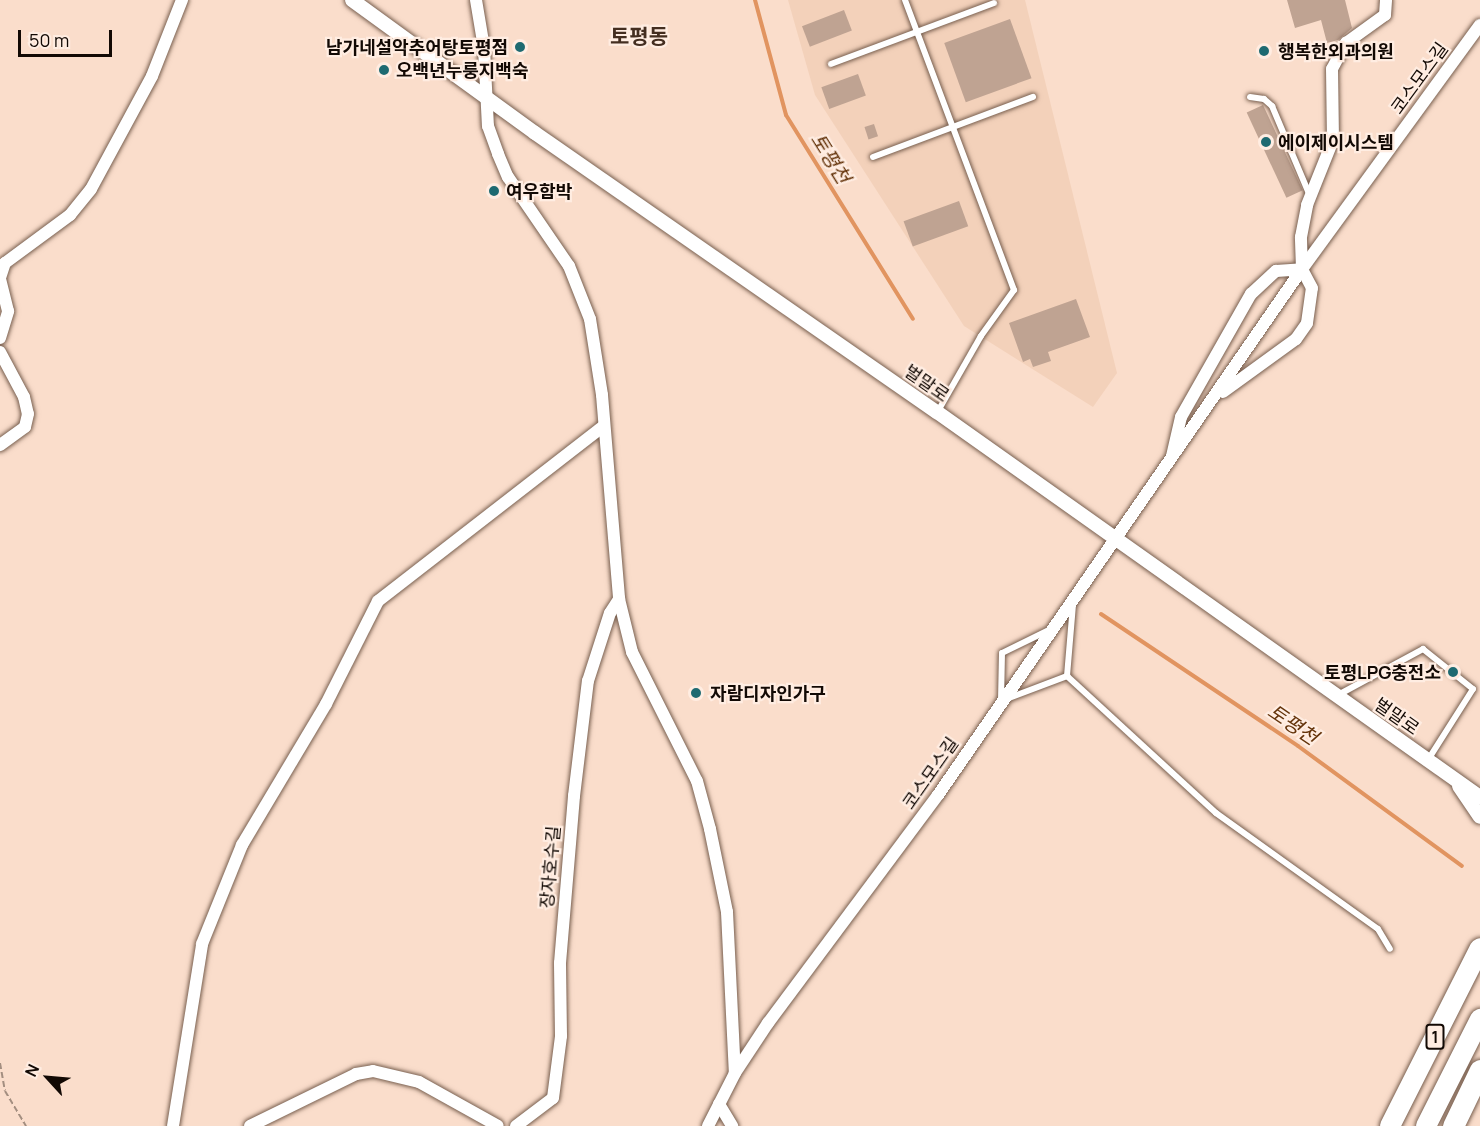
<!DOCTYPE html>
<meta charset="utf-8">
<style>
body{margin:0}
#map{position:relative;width:1480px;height:1126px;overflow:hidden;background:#faddcb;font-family:Manrope,"Noto Sans KR",sans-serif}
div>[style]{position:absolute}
.built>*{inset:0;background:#f3d1ba}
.stream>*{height:4px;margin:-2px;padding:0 2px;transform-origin:2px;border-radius:2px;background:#e19460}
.building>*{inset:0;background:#bfa392;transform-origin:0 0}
.path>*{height:2px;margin-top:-1px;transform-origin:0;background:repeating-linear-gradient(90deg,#a38e80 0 6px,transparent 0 9px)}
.roads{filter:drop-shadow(0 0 2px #785f4f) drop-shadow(0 0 2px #785f4f)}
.service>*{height:6px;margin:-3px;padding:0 3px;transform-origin:3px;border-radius:3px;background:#fff}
.minor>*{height:12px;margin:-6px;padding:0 6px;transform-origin:6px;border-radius:6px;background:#fff}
.tertiary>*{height:14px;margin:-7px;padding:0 7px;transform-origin:7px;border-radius:7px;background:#fff}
.trunk>*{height:20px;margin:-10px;padding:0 10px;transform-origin:10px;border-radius:10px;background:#fff}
.motorway>*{height:21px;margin:-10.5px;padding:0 10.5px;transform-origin:10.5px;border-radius:10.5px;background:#fff}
.dots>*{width:16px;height:16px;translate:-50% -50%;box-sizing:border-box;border:3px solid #ffede2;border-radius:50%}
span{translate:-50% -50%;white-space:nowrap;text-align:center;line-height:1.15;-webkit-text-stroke:4.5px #ffede2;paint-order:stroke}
.shield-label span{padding:2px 4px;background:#ffede2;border:2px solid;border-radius:4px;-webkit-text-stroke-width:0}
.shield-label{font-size:16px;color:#120904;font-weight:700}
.poi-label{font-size:18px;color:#120904;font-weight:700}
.right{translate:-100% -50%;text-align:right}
.left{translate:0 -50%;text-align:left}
.street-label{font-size:18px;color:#120904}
.water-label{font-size:20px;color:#64330a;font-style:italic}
.quarter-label{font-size:21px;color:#442e20;font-weight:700}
.north{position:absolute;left:18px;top:1048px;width:60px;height:60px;-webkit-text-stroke:4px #ffede2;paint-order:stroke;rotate:296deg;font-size:16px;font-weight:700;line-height:24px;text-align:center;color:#120904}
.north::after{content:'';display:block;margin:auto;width:21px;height:27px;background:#120904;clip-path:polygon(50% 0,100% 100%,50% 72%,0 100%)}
.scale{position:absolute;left:18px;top:30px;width:94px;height:27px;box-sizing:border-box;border:3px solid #120904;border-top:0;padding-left:8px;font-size:18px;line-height:21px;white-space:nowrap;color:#120904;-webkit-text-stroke:4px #ffede2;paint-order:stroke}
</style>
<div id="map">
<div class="built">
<div style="clip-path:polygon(788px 0,1025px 0,1117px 373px,1093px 407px,964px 326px,815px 95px)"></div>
</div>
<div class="stream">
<div style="left:755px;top:0;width:119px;rotate:74.9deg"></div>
<div style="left:786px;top:115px;width:240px;rotate:58.1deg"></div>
<div style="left:1101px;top:614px;width:237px;rotate:33.8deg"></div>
<div style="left:1298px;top:746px;width:203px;rotate:36.2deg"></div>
</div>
<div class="building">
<div style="clip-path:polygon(1287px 0,1345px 0,1352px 28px,1338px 40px,1327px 43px,1321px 20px,1295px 28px)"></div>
<div style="left:844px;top:10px;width:22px;height:45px;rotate:69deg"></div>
<div style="left:1010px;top:19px;width:63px;height:70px;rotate:70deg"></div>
<div style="left:858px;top:74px;width:23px;height:39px;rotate:70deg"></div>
<div style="left:1263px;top:105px;width:94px;height:18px;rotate:65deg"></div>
<div style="left:874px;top:124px;width:13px;height:10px;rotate:72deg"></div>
<div style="left:959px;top:201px;width:27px;height:59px;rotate:70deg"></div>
<div style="clip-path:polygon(1076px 299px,1090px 337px,1048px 352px,1051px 361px,1033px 367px,1030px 359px,1023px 362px,1009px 323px)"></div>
</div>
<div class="path">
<div style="left:0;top:1063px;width:28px;rotate:80deg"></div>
<div style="left:5px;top:1091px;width:41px;rotate:59deg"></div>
</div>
<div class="roads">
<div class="service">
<div style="left:905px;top:0;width:310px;rotate:69.4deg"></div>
<div style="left:1014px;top:290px;width:57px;rotate:125.7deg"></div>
<div style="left:981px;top:336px;width:86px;rotate:119.8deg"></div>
<div style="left:831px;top:64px;width:174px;rotate:-20.5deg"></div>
<div style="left:1250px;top:97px;width:14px;rotate:8deg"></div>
<div style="left:1264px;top:99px;width:11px;rotate:41deg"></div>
<div style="left:1272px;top:106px;width:98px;rotate:67.1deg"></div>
<div style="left:873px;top:157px;width:171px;rotate:-20.6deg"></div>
<div style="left:1049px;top:630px;width:52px;rotate:153.9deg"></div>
<div style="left:1002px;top:653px;width:48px;rotate:91.2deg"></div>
<div style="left:1001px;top:701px;width:71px;rotate:-20.7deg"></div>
<div style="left:1067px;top:676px;width:72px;rotate:-85.2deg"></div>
<div style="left:1067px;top:676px;width:202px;rotate:42.6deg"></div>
<div style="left:1216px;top:813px;width:199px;rotate:35.6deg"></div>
<div style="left:1378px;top:929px;width:23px;rotate:59deg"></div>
<div style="left:1338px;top:695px;width:97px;rotate:-28.4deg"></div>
<div style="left:1423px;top:649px;width:64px;rotate:38.7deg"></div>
<div style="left:1473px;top:689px;width:84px;rotate:122.4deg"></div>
</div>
<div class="minor">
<div style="left:476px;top:0;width:49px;rotate:80.5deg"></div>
<div style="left:484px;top:48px;width:78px;rotate:87.1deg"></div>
<div style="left:488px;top:126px;width:30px;rotate:70deg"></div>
<div style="left:498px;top:154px;width:25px;rotate:67deg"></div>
<div style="left:508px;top:177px;width:108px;rotate:55.6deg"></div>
<div style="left:569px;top:266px;width:57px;rotate:68.4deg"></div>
<div style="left:590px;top:319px;width:77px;rotate:81deg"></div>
<div style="left:602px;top:395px;width:205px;rotate:85.2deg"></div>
<div style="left:619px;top:599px;width:55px;rotate:76.2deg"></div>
<div style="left:632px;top:652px;width:144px;rotate:63.3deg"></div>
<div style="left:697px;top:781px;width:50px;rotate:74.8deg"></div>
<div style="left:710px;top:829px;width:85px;rotate:78.4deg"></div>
<div style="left:727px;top:912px;width:161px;rotate:87.2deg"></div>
<div style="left:0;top:338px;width:28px;rotate:-73deg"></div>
<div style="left:8px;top:311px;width:34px;rotate:-104deg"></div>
<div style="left:0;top:278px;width:16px;rotate:-72deg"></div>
<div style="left:5px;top:263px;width:81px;rotate:-36.4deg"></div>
<div style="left:70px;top:215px;width:33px;rotate:-51deg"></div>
<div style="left:91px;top:189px;width:128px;rotate:-61.6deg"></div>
<div style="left:152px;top:76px;width:82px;rotate:-68.5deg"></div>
<div style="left:0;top:352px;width:51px;rotate:61.9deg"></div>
<div style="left:24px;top:397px;width:17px;rotate:77deg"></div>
<div style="left:28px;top:414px;width:13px;rotate:103deg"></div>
<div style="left:25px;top:427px;width:31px;rotate:144deg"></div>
<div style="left:1223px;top:392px;width:90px;rotate:-36deg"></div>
<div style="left:1296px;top:339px;width:19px;rotate:-55deg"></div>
<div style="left:1307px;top:323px;width:35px;rotate:-82deg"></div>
<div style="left:1312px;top:288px;width:21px;rotate:-118deg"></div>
<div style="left:1302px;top:269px;width:32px;rotate:-92deg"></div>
<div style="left:1301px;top:237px;width:33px;rotate:-79deg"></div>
<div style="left:1307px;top:205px;width:70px;rotate:-68.2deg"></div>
<div style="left:1333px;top:140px;width:71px;rotate:-90.8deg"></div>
<div style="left:1332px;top:69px;width:30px;rotate:-62deg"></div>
<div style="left:1346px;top:43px;width:48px;rotate:-35.7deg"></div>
<div style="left:1385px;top:15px;width:15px;rotate:-86deg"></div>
<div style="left:1172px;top:456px;width:40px;rotate:-77deg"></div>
<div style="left:1181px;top:417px;width:142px;rotate:-60.4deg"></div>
<div style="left:1251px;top:294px;width:34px;rotate:-43deg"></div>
<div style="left:1276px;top:271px;width:26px;rotate:-4deg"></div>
<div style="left:719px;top:1104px;width:26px;rotate:59deg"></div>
<div style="left:173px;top:1126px;width:184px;rotate:-80.9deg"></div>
<div style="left:202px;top:944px;width:107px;rotate:-68deg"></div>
<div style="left:242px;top:845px;width:164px;rotate:-59.2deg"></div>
<div style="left:326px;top:704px;width:115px;rotate:-63.2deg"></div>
<div style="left:378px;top:601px;width:284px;rotate:-37.8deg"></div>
<div style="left:250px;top:1126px;width:118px;rotate:-26.1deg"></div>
<div style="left:356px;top:1074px;width:17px;rotate:-10deg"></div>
<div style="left:373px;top:1071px;width:47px;rotate:13.4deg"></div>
<div style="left:419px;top:1082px;width:90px;rotate:29.1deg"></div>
<div style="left:516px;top:1126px;width:46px;rotate:-37.1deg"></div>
<div style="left:553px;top:1098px;width:63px;rotate:-82.6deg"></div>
<div style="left:561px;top:1036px;width:73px;rotate:-90.8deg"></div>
<div style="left:560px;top:963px;width:168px;rotate:-85.2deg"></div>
<div style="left:574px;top:796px;width:116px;rotate:-83.1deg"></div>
<div style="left:588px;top:681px;width:71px;rotate:-72.1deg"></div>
<div style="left:610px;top:613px;width:17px;rotate:-57deg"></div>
<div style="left:708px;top:1126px;width:59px;rotate:-63deg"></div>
<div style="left:735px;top:1073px;width:60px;rotate:-56.6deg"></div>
<div style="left:768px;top:1023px;width:284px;rotate:-53.3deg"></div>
<div style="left:938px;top:795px;width:640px;rotate:-55.32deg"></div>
<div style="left:1302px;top:269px;width:302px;rotate:-53.9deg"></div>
</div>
<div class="tertiary">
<div style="left:352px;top:0;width:226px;rotate:36deg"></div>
<div style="left:535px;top:133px;width:489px;rotate:34.8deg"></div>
<div style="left:937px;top:412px;width:666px;rotate:35.34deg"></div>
<div style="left:1459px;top:786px;width:37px;rotate:56deg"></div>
</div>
<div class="trunk">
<div style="left:1390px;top:1126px;width:199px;rotate:-63.2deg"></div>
<div style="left:1426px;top:1126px;width:120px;rotate:-63.2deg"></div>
</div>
<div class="motorway">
<div style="left:1453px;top:1126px;width:62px;rotate:-64.3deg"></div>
</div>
</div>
<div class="dots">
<div style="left:520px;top:47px;background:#1e6a71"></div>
<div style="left:1264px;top:51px;background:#1e6a71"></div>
<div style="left:384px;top:70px;background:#1e6a71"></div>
<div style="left:1266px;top:142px;background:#1e6a71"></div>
<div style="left:494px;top:191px;background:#1e6a71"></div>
<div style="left:1453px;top:672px;background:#1e6a71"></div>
<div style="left:696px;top:693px;background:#1e6a71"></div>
</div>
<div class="shield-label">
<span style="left:1435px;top:1037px">1</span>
</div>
<div class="poi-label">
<span class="right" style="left:508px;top:47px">남가네설악추어탕토평점</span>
<span class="left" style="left:1278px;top:51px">행복한외과의원</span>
<span class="left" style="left:396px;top:70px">오백년누룽지백숙</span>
<span class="left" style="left:1278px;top:142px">에이제이시스템</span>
<span class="left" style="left:506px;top:191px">여우함박</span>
<span class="right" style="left:1441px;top:672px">토평LPG충전소</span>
<span class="left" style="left:710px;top:693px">자람디자인가구</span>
</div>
<div class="street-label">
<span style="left:1419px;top:78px;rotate:-54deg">코스모스길</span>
<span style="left:927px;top:383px;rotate:35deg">벌말로</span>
<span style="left:1397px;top:716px;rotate:35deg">벌말로</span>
<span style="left:930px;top:773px;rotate:-55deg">코스모스길</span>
<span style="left:550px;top:867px;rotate:-85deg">장자호수길</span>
</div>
<div class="water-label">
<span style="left:831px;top:158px;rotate:58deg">토평천</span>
<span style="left:1293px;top:724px;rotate:34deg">토평천</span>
</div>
<div class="quarter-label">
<span style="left:639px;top:36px">토평동</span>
</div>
<div class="north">N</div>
<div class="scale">50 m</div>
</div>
